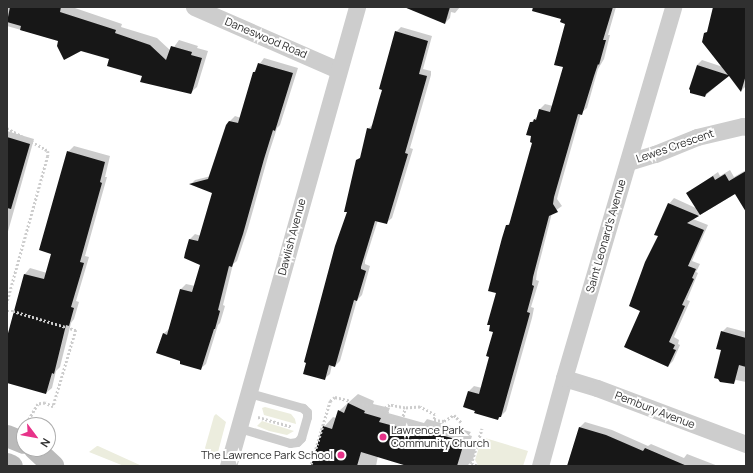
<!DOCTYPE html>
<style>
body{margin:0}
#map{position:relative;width:753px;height:473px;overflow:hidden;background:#fff;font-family:Manrope,sans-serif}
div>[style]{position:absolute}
.green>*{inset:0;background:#ecedde}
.shadow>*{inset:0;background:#0003}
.building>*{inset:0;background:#171717}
.path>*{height:2.5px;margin-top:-1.25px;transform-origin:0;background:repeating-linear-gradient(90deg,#cdcdcd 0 2px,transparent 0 4px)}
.lane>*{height:9px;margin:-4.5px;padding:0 4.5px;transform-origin:4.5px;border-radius:4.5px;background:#cdcdcd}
.street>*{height:17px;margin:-8.5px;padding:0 8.5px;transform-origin:8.5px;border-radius:8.5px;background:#cdcdcd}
.secondary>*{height:22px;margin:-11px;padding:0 11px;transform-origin:11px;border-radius:11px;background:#bababa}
.dots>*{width:11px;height:11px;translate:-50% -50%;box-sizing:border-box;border:2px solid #fff;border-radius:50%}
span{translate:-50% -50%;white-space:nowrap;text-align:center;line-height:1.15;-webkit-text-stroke:4px #fff;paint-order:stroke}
.street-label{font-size:11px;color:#303030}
.poi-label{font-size:11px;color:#303030}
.left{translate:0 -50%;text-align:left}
.right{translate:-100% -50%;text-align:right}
.frame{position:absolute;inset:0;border:8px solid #303030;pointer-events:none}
.north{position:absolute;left:16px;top:417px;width:40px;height:40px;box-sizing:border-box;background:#fff;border:1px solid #acacac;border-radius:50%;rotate:122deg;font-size:11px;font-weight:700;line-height:16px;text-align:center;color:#303030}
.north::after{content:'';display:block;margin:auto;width:14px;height:18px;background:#e73389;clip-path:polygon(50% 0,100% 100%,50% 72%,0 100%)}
</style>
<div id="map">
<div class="green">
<div style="clip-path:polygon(265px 407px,291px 414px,295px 419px,296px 424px,264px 415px,262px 408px)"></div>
<div style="clip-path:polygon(216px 414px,226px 422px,218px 452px,211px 452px,207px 451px,205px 448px,214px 416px)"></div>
<div style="clip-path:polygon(262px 421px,294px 431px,287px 435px,269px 431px,257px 426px)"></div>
<div style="clip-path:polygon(485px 438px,528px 451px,523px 466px,478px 465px,475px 460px,481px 441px)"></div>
<div style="clip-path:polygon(97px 446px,98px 446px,142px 466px,124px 466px,89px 452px)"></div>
</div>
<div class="shadow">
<div style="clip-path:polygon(7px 7px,72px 7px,122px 24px,121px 27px,157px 38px,171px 51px,179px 40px,198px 46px,197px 48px,208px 51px,197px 87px,190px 93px,143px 75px,111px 59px,60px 41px,7px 26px)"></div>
<div style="clip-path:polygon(405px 7px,460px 7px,455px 13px,451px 12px,450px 18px,445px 23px)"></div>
<div style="clip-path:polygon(559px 7px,616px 7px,608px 35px,610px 35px,604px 59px,598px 69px,587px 108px,581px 113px,559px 191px,557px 199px,562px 206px,552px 213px,537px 272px,536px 280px,539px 281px,531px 307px,534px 308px,532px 318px,506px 411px,498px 419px,465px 407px,469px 391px,474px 386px,482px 388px,491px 357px,497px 293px,507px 225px,511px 222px,533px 142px,531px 122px,537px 117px,540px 109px,545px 104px,553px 106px,564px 66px,566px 23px,562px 18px)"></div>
<div style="clip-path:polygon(714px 7px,746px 7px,746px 86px,741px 91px,729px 75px,705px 96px,697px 65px,702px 60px,723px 67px,708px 31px)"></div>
<div style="clip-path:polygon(401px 27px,432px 36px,423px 69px,431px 71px,431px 75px,410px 148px,413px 149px,392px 218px,386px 223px,378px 220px,365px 261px,365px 264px,370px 266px,362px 295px,357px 300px,340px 361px,335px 366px,332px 365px,330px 374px,324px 379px,348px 212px,357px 161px,361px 157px,368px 129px,373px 124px,383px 89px,396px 32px)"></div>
<div style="clip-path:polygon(264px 58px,298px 68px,280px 125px,277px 128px,269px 153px,248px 228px,237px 261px,233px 264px,223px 305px,225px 306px,220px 323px,218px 325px,206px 364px,200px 369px,182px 360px,163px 334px,169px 329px,181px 289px,186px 284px,195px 286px,201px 264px,186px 253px,190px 239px,195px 234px,201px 236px,213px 193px,191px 184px,195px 180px,211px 176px,230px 121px,235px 116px,241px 118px,254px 72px)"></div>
<div style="clip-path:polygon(7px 131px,34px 139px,7px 235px)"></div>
<div style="clip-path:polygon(74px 146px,110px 156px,105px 177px,107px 177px,85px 256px,89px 257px,76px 301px,79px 302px,74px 319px,71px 323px,60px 367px,56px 371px,52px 388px,46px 393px,7px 382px,7px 338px,25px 274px,30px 268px,47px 273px,53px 253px,68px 152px)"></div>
<div style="clip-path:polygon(730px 170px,734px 177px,746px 170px,746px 192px,736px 193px,693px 219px,708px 225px,692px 261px,700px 264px,696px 272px,698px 273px,687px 300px,690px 301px,674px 337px,679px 340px,678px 344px,680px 345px,673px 361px,668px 366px,641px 310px,659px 236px,669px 204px,674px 198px,698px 209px,688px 193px,718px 172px,720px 176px)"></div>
<div style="clip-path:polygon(727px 327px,746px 332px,746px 382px,736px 380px,733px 383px,723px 349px,722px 332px)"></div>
<div style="clip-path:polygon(358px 394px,374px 401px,373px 404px,390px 408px,388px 413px,424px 423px,427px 419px,471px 432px,469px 435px,472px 436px,469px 446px,476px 448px,473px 460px,467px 466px,411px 466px,378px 456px,376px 466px,313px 466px,324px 427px,333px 417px,336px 418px,339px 411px)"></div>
<div style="clip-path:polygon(585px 422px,612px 430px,648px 446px,651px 444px,684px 458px,687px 454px,718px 466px,567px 466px,580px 427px)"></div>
</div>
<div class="building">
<div style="clip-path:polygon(10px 7px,61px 7px,60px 12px,116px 30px,115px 33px,150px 45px,166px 60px,171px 46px,192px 52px,191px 55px,202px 58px,192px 92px,191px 94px,140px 82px,142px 76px,107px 66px,109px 59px,81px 51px,64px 60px,57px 46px,58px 41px,20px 30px,21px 26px,7px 22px)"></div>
<div style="clip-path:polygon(404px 7px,450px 7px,445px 24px)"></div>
<div style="clip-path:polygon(533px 7px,613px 7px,603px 40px,606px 40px,599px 65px,598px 64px,594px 76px,582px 115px,578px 114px,554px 197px,553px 204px,558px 212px,549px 216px,533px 277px,532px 285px,534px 286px,527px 312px,530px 313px,527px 324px,501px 417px,499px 417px,498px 420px,474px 413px,475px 411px,463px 407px,468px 391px,479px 394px,489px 357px,486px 356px,493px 332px,489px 331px,490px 325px,487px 325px,496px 293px,488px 291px,502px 238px,506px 225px,509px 225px,532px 143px,530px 142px,531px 136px,526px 135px,530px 122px,533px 122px,534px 119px,536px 120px,539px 109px,550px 112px,563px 67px,554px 65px,565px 24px,560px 22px,561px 19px,532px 11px)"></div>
<div style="clip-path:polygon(713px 7px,746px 7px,746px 75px,741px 92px,729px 76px,706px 94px,705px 97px,690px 93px,690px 90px,689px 89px,697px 65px,728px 75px,702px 42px,704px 33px,707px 32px)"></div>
<div style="clip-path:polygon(395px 31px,428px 41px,419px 74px,427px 76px,426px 80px,405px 153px,408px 154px,387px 224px,375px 221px,361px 267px,361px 269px,366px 271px,357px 301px,354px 300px,335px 367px,329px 365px,325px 380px,303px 374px,306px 363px,304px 362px,335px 246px,347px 212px,344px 212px,356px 160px,360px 158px,367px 128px,371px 129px,379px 100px,382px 90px,379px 89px)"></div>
<div style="clip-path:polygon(258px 63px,293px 73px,275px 131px,273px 130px,264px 159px,243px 234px,232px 267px,229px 266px,218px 310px,220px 311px,215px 329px,214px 329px,201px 370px,180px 364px,180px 361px,156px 353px,163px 333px,167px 335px,180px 289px,192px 292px,200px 265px,184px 258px,185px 253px,189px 239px,198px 241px,212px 193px,189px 184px,208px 179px,226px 125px,229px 121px,238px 123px,253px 72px,255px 72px)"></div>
<div style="clip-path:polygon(7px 137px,30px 144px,11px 209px,7px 208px)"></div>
<div style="clip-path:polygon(67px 151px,105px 162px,100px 182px,102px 183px,80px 262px,84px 263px,71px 307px,74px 308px,69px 326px,66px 325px,54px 374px,52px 373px,46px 394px,7px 383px,7px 337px,24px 274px,44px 279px,51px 254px,39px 250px)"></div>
<div style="clip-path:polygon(746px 171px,746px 212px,735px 194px,700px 215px,686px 193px,713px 176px,715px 180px,725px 174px,729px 181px)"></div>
<div style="clip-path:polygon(668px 203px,699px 216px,687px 223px,704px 230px,688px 266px,696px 269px,692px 278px,694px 279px,682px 305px,685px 306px,669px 342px,675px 345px,673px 349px,676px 350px,668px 367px,624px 347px,640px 311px,629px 306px,645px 262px,658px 236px,654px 235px)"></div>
<div style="clip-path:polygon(721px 331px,746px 338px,746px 367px,739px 365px,734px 384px,720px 382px,718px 379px,714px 378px,721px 350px,716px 349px)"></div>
<div style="clip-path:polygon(348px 403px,365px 411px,364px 413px,381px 418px,379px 422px,416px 432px,417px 428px,462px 441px,461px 445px,463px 446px,457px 466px,407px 466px,361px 452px,357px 466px,311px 466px,323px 426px,332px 429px,338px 410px,344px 413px)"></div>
<div style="clip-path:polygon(579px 427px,606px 435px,643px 451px,645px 448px,687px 466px,567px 466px)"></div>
</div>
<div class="path">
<div style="left:7px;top:128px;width:43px;rotate:28.9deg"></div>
<div style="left:45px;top:149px;width:4px;rotate:34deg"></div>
<div style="left:48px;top:151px;width:5px;rotate:90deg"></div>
<div style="left:48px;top:156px;width:153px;rotate:105.6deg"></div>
<div style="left:7px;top:311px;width:6px"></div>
<div style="left:13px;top:311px;width:66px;rotate:16.8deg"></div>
<div style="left:76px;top:330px;width:80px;rotate:106.6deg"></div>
<div style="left:53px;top:407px;width:9px;rotate:-153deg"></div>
<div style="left:45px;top:403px;width:7px;rotate:172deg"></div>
<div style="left:38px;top:404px;width:22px;rotate:120deg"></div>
<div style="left:258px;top:417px;width:35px;rotate:16deg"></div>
<div style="left:402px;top:420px;width:12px;rotate:-76deg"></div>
<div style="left:434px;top:420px;width:10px;rotate:6deg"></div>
<div style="left:444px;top:421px;width:12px;rotate:-31deg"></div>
<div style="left:454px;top:415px;width:11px;rotate:45deg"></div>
<div style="left:311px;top:464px;width:66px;rotate:-73.2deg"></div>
<div style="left:330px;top:401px;width:6px;rotate:-39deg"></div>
<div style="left:335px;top:397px;width:50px;rotate:13.8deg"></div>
<div style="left:384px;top:409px;width:10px;rotate:45deg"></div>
<div style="left:391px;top:416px;width:27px;rotate:22deg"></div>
<div style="left:416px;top:426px;width:12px;rotate:5deg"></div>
<div style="left:428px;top:427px;width:6px;rotate:-39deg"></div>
<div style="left:433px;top:423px;width:8px;rotate:-76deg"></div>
<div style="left:435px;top:415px;width:17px;rotate:-152deg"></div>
<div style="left:420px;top:407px;width:15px;rotate:176deg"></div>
<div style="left:405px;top:408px;width:15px;rotate:-169deg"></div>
<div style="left:390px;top:405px;width:7px;rotate:146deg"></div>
<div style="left:477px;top:466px;width:6px;rotate:-162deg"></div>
<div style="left:471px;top:464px;width:37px;rotate:-73deg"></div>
</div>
<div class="lane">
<div style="left:239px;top:428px;width:53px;rotate:16.4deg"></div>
<div style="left:290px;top:443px;width:7px;rotate:-8deg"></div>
<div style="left:297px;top:442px;width:6px;rotate:-45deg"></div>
<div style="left:301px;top:438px;width:22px;rotate:-74deg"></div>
<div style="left:307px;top:417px;width:5px;rotate:-90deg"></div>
<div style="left:307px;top:412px;width:6px;rotate:-135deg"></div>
<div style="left:303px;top:408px;width:56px;rotate:-164.5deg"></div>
</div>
<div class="street">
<div style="left:194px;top:7px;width:157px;rotate:23.6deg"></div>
<div style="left:628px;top:162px;width:28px;rotate:-17deg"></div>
<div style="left:655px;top:154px;width:45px;rotate:-22deg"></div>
<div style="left:697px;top:137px;width:47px;rotate:-13.4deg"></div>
<div style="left:743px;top:126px;width:3px;rotate:18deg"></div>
<div style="left:564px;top:378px;width:34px;rotate:17deg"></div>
<div style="left:597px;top:388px;width:159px;rotate:20.6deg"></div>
<div style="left:228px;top:466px;width:477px;rotate:-74.3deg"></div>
<div style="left:540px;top:466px;width:91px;rotate:-74.7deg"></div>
<div style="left:564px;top:378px;width:387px;rotate:-73.6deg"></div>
</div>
<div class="secondary">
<div style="left:7px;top:436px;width:18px;rotate:22deg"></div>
<div style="left:35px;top:449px;width:25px;rotate:43deg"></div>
<div style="left:7px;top:464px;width:5px;rotate:22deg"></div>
</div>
<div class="dots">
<div style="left:383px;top:437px;background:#e73389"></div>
<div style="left:341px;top:455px;background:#e73389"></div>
</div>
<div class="street-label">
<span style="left:266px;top:38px;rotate:23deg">Daneswood Road</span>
<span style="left:675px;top:146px;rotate:-19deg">Lewes Crescent</span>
<span style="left:606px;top:236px;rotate:-74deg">Saint Leonard's Avenue</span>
<span style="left:292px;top:237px;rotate:-75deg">Dawlish Avenue</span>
<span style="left:655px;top:410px;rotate:21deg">Pembury Avenue</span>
</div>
<div class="poi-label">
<span class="left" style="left:391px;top:437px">Lawrence Park<br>Community Church</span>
<span class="right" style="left:333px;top:455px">The Lawrence Park School</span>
</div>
<div class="frame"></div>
<div class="north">N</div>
</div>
